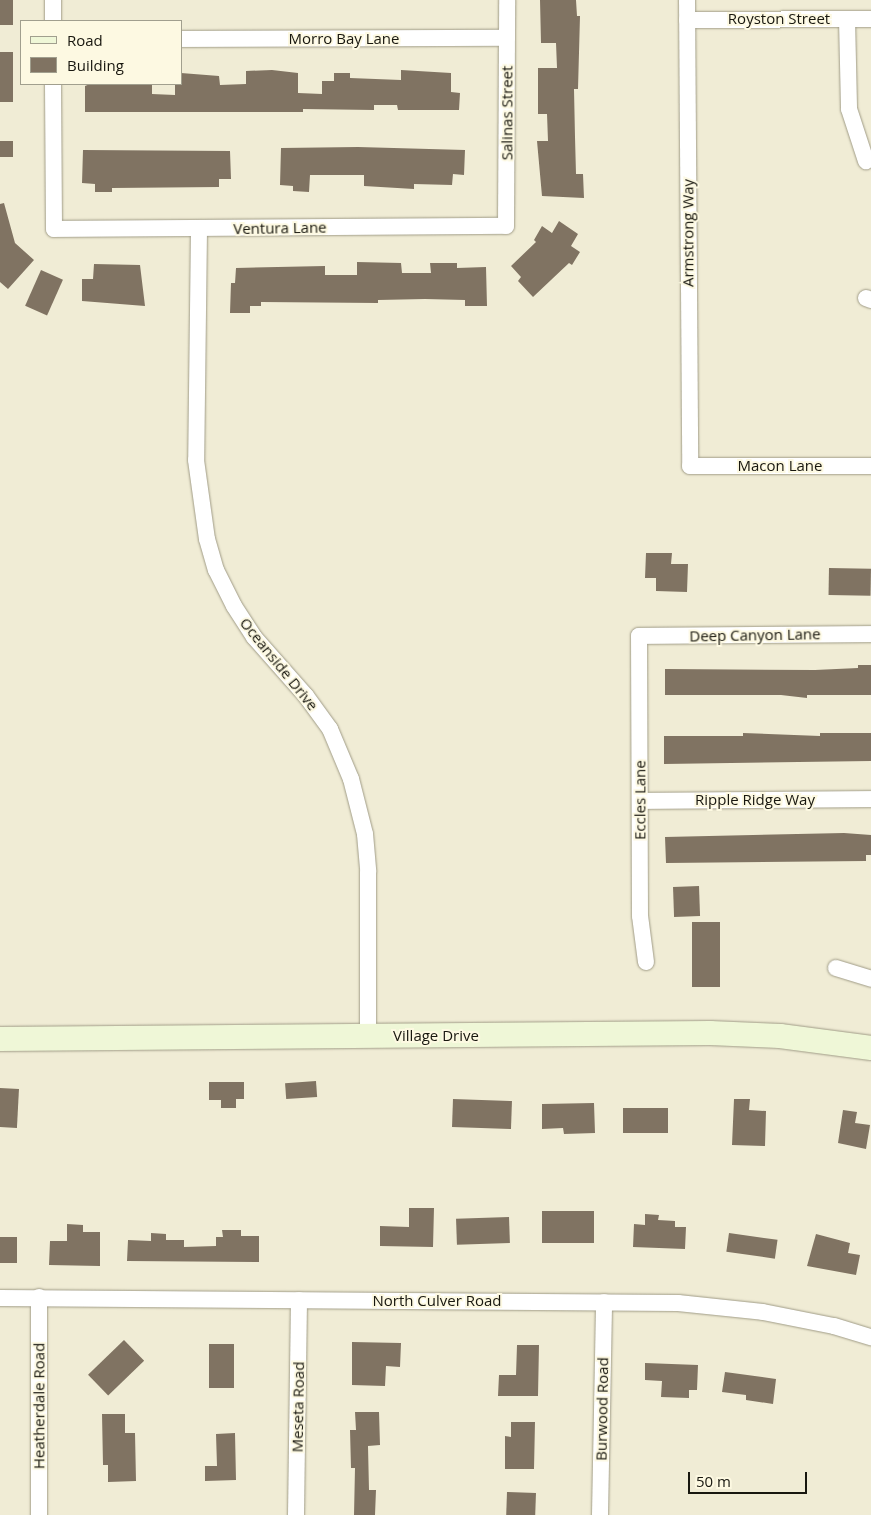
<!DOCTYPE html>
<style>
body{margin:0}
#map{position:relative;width:871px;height:1515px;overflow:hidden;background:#f0ecd5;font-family:"Open Sans",sans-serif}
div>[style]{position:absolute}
.building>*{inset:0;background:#807362;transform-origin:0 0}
.roads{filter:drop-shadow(0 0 1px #a09c87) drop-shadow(0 0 1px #a09c87)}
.minor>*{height:16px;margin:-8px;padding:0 8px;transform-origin:8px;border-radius:8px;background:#fff}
.secondary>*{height:24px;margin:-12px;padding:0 12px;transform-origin:12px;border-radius:12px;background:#eff7d7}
span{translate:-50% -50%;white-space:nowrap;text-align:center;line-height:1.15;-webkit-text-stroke:4px #fdf9e2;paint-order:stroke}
.street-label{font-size:15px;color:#18170f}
.legend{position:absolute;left:20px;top:20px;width:162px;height:65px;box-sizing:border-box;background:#fdf9e2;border:1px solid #a19f8e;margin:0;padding:6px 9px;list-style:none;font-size:15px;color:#18170f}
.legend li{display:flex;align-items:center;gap:10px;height:25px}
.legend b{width:25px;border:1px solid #a19f8e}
.scale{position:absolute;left:688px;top:1472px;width:119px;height:22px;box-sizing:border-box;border:2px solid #18170f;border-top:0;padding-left:6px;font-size:15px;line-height:18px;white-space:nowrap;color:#18170f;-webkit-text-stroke:4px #fdf9e2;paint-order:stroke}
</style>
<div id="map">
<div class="building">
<div style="left:0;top:0;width:13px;height:25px"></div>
<div style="clip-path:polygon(540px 0,576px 0,577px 16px,580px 16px,578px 89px,574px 89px,575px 137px,576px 174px,583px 174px,584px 198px,542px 196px,537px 141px,548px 141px,547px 114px,538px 114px,538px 68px,557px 68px,556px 43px,541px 43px)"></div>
<div style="left:0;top:52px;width:13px;height:50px"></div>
<div style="clip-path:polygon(272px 70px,298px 73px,298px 93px,322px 94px,322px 81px,334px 81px,334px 73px,350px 73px,350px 78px,401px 80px,401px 70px,451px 73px,451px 92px,460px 93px,459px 110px,398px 110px,397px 105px,374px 105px,374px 110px,303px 109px,303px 112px,85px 112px,85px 86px,90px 84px,152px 84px,152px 94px,175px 95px,175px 84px,181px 84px,181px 73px,219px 76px,220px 85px,246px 84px,246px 71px)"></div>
<div style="left:0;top:141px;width:13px;height:16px"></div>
<div style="clip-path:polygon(358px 147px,465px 150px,464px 175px,453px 174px,452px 185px,414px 184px,414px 189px,364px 186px,364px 175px,310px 175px,309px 192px,293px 191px,293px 186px,280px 185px,281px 148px)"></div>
<div style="clip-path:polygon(83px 150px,230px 151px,231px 179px,219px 179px,219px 187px,112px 188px,112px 192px,95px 192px,95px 184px,82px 183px)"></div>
<div style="clip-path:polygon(4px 203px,15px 243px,34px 260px,8px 289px,0 282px,0 204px)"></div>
<div style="clip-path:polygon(559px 221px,578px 234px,571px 246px,580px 252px,572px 265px,569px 263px,533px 297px,518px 281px,521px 277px,511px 266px,536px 242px,534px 240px,542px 226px,552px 233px)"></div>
<div style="clip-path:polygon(357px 262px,401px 263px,402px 273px,431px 273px,430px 263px,457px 263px,457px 268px,486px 267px,487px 306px,465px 306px,465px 300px,425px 299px,378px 300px,378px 303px,261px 302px,261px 306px,250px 306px,250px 313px,230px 313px,231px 283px,235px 283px,236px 268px,325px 266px,325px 275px,357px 275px)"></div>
<div style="clip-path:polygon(94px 264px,140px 265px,145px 306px,82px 301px,82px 279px,93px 279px)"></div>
<div style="left:41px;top:270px;width:24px;height:39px;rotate:24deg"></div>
<div style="clip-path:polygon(646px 553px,672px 553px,671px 564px,688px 564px,687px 592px,656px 591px,656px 578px,645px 578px)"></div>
<div style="left:829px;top:568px;width:42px;height:27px;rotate:1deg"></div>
<div style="clip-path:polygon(858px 665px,871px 665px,871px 695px,807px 695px,807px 698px,781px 695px,665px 695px,665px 669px,815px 670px,858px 668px)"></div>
<div style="clip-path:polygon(743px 733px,820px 736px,820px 733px,871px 733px,871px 761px,664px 764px,664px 736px,743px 736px)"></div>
<div style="clip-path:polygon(844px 833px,871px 835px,871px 855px,866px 855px,866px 861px,666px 863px,665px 837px)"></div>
<div style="left:699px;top:886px;width:30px;height:26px;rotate:88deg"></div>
<div style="left:692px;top:922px;width:28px;height:65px"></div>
<div style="left:316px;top:1081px;width:16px;height:31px;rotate:86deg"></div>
<div style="clip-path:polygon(209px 1082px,244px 1082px,244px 1099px,236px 1099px,236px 1108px,221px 1108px,221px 1100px,209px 1100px)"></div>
<div style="left:0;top:1088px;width:19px;height:39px;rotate:3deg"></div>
<div style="left:453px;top:1099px;width:59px;height:28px;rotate:2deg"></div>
<div style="clip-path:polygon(734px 1099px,750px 1099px,749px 1110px,766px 1111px,765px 1146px,732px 1145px)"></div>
<div style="clip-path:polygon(594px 1103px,595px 1133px,564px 1134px,563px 1128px,542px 1129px,542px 1104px)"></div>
<div style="left:668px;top:1108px;width:25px;height:45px;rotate:90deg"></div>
<div style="clip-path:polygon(843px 1110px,857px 1112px,855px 1123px,870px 1125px,866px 1149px,838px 1143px)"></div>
<div style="clip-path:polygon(409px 1208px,434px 1208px,433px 1247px,380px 1246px,380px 1226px,409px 1227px)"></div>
<div style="left:542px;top:1211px;width:52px;height:32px"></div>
<div style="clip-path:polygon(645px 1214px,659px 1215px,658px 1220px,675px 1221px,675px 1227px,686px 1227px,685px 1249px,633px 1247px,634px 1224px,645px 1225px)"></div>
<div style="left:509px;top:1217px;width:26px;height:53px;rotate:88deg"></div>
<div style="clip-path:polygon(67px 1224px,83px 1225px,83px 1232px,100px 1232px,100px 1266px,49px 1265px,50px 1241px,67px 1241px)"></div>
<div style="clip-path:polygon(222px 1230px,241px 1230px,241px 1236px,259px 1236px,259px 1262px,127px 1261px,128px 1240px,151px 1241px,151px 1233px,166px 1234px,166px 1240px,184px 1240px,184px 1247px,216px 1246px,216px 1237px,223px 1237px)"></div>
<div style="left:729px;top:1233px;width:49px;height:19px;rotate:8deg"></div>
<div style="clip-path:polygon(816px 1234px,850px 1243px,848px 1253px,860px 1255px,856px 1275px,807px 1266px)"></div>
<div style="left:0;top:1237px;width:17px;height:26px"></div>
<div style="left:124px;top:1340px;width:29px;height:50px;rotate:46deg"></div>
<div style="clip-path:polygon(352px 1342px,401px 1343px,400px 1367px,386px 1366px,385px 1386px,352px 1385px)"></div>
<div style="left:209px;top:1344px;width:25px;height:44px"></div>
<div style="clip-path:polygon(517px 1345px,539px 1345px,538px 1396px,498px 1396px,499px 1375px,516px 1375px)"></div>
<div style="clip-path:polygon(645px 1363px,698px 1365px,697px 1390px,689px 1390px,689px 1398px,661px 1397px,662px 1381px,645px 1380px)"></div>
<div style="clip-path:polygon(725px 1372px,776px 1379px,773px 1404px,746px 1400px,746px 1395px,722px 1392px)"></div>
<div style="clip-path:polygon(355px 1412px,379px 1412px,380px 1445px,368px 1446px,369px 1490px,376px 1490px,375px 1515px,354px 1515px,355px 1468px,351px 1468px,350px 1430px,356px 1430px)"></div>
<div style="clip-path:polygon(102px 1414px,125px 1414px,125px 1433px,135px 1433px,136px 1481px,108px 1482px,108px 1465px,103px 1465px)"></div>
<div style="clip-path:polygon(511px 1422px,535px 1422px,534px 1469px,505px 1469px,505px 1436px,511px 1437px)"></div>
<div style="clip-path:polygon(235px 1433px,236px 1480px,205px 1481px,205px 1466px,217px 1466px,216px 1434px)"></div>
<div style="left:507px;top:1492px;width:29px;height:23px;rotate:2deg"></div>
</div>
<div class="roads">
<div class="minor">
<div style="left:53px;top:0;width:21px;rotate:90deg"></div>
<div style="left:687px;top:0;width:466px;rotate:89.6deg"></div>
<div style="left:690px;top:466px;width:181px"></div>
<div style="left:847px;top:19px;width:90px;rotate:88.7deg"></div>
<div style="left:849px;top:109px;width:55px;rotate:71.9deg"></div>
<div style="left:687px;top:20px;width:184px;rotate:-0.3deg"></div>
<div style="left:181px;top:39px;width:326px;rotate:-0.2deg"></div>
<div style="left:53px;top:84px;width:145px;rotate:89.6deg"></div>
<div style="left:54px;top:229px;width:452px;rotate:-0.4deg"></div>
<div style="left:506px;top:226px;width:226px;rotate:-89.7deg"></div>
<div style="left:199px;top:229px;width:231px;rotate:90.7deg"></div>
<div style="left:196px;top:460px;width:80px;rotate:82.1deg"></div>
<div style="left:207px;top:539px;width:32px;rotate:74deg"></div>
<div style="left:216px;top:570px;width:40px;rotate:63.4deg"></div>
<div style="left:234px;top:606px;width:37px;rotate:57deg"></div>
<div style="left:254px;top:637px;width:79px;rotate:48.6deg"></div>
<div style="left:306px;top:696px;width:41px;rotate:54deg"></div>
<div style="left:330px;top:729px;width:54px;rotate:67.2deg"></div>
<div style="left:351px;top:779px;width:57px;rotate:75.7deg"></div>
<div style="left:365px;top:834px;width:38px;rotate:85deg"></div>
<div style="left:368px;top:872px;width:164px;rotate:90deg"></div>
<div style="left:866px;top:298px;width:5px;rotate:22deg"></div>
<div style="left:640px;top:801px;width:231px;rotate:-0.5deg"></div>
<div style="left:646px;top:962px;width:46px;rotate:-97.4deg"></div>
<div style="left:640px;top:916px;width:280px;rotate:-90.2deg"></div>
<div style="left:639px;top:636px;width:232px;rotate:-0.5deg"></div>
<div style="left:836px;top:968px;width:37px;rotate:17deg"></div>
<div style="left:39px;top:1297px;width:218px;rotate:90deg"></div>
<div style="left:0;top:1298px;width:678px;rotate:0.42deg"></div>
<div style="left:678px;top:1303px;width:85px;rotate:6deg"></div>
<div style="left:763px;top:1312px;width:72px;rotate:11.2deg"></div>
<div style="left:834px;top:1326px;width:39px;rotate:17deg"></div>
<div style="left:296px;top:1515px;width:215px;rotate:-89.2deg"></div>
<div style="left:600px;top:1515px;width:213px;rotate:-88.9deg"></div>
</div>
<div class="secondary">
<div style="left:0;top:1039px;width:710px;rotate:-0.48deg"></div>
<div style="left:710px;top:1033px;width:70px;rotate:2.5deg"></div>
<div style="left:780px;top:1036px;width:92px;rotate:7.5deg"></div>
</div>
</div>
<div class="street-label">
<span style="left:779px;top:19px">Royston Street</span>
<span style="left:344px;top:39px">Morro Bay Lane</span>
<span style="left:507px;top:113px;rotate:-90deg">Salinas Street</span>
<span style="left:280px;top:228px;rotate:-1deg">Ventura Lane</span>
<span style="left:688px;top:233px;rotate:-90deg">Armstrong Way</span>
<span style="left:780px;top:466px">Macon Lane</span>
<span style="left:755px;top:635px;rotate:-1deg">Deep Canyon Lane</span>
<span style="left:279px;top:664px;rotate:51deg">Oceanside Drive</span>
<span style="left:640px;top:800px;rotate:-90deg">Eccles Lane</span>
<span style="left:755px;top:800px">Ripple Ridge Way</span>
<span style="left:436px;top:1036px">Village Drive</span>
<span style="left:437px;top:1301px">North Culver Road</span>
<span style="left:39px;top:1406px;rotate:-90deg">Heatherdale Road</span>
<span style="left:298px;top:1407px;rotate:-89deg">Meseta Road</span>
<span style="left:602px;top:1409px;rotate:-89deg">Burwood Road</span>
</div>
<ul class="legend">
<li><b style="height:6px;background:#eff7d7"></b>Road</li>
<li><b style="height:14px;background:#807362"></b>Building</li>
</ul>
<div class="scale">50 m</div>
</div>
